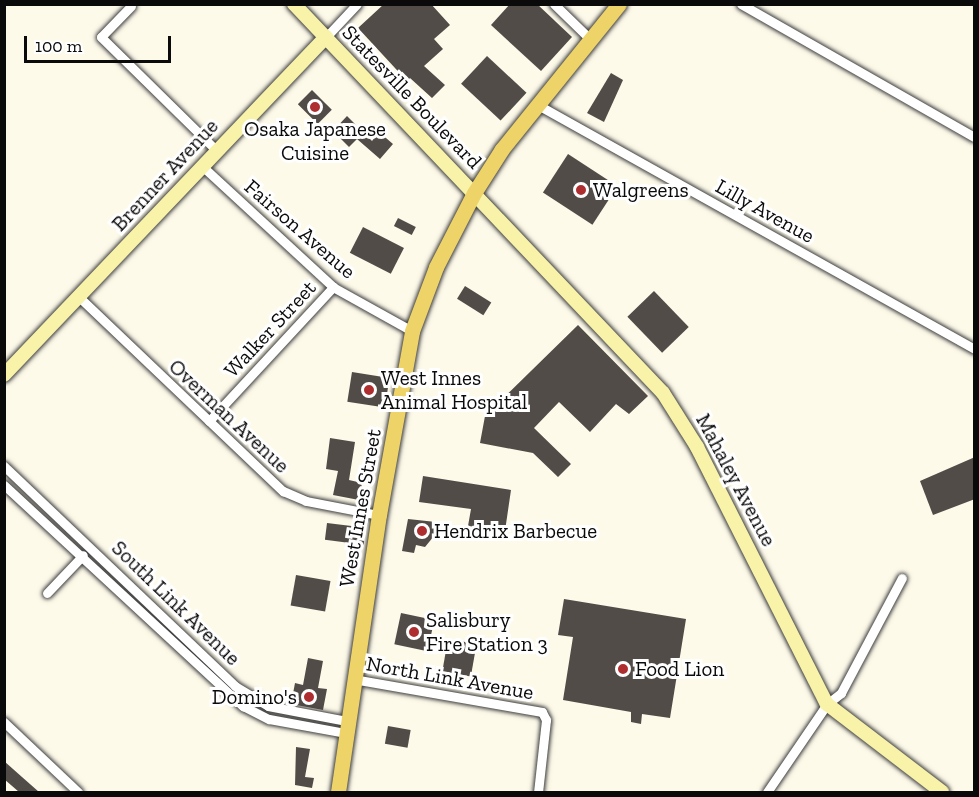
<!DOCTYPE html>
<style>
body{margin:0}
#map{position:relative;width:979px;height:797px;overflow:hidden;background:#fdfaea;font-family:"Zilla Slab",serif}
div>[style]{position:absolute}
.building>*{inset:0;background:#524c48;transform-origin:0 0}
.roads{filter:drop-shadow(0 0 2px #3d3d3d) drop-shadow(0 0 2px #3d3d3d)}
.street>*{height:9px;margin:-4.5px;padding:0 4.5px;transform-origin:4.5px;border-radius:4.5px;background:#fff}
.secondary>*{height:14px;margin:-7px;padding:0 7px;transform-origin:7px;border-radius:7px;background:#f8f3a9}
.primary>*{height:15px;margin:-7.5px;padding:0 7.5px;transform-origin:7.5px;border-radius:7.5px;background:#eed369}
.dots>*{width:16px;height:16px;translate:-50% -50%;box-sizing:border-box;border:3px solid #fff;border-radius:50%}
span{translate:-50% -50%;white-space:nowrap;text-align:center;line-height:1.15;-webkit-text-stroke:6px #fff;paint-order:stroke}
.street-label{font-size:21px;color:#0a0a0a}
.poi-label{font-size:21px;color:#0a0a0a}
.left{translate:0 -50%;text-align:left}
.right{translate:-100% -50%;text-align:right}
.frame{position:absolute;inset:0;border:6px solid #0a0a0a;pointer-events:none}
.scale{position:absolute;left:24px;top:36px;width:147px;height:27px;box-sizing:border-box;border:3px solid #0a0a0a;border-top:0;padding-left:8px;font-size:18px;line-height:21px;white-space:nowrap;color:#0a0a0a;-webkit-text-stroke:4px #fff;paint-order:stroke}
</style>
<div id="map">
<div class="building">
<div style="clip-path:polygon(384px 4px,431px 4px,450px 25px,434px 39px,443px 49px,424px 66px,445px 85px,432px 98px,410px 78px,407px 81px,358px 28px)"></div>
<div style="clip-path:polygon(510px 4px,537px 4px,572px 37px,541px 71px,491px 25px)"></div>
<div style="left:487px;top:56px;width:54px;height:38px;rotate:43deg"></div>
<div style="clip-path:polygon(611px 73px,623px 80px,604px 122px,587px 113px)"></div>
<div style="left:312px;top:90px;width:28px;height:20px;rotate:45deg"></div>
<div style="clip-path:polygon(347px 116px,372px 141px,379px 132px,393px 144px,380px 159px,357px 139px,349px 147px,333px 131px)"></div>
<div style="left:568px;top:154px;width:59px;height:46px;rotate:33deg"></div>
<div style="left:398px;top:218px;width:20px;height:9px;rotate:27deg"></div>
<div style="left:363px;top:227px;width:46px;height:29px;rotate:27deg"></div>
<div style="left:465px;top:286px;width:31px;height:15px;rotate:32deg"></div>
<div style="left:654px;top:291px;width:50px;height:37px;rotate:46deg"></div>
<div style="clip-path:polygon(578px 325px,648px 396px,629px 414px,616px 404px,590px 432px,559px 402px,534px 428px,571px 464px,558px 477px,533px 453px,480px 443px,485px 416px)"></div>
<div style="left:352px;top:372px;width:38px;height:30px;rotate:9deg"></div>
<div style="clip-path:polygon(330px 438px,355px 442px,349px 480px,362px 483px,359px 500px,333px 495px,338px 471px,326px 469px)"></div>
<div style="clip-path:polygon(975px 457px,975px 499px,933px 515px,920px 481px)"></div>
<div style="clip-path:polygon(423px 476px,511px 490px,505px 531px,468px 526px,471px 509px,419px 502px)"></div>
<div style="clip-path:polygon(408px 519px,436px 522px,440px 525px,438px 537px,434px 536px,425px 547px,416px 545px,414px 553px,402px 551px)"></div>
<div style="left:327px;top:523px;width:39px;height:17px;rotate:7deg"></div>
<div style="left:296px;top:575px;width:35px;height:31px;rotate:10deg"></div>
<div style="clip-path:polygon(564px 599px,686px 619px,670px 718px,642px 714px,641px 724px,631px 722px,631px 712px,563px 700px,573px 637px,558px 635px)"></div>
<div style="left:401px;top:613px;width:34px;height:32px;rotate:12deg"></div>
<div style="left:448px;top:639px;width:29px;height:33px;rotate:10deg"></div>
<div style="clip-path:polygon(308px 658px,323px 661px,318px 688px,327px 689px,323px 710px,291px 704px,295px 683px,303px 685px)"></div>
<div style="left:388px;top:726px;width:23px;height:18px;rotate:10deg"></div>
<div style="clip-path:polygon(296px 747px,310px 749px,305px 777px,314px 778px,312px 788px,295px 785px)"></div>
<div style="clip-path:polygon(4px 761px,22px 777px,39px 792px,19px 792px,4px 779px)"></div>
</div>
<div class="roads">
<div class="street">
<div style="left:554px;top:4px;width:52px;rotate:44.2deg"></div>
<div style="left:741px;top:4px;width:268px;rotate:29.7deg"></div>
<div style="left:131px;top:6px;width:43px;rotate:134.1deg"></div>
<div style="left:101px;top:37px;width:161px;rotate:44.5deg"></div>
<div style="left:326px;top:37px;width:45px;rotate:-46.8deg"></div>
<div style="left:538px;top:105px;width:500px;rotate:29.2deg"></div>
<div style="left:201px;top:165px;width:180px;rotate:42.7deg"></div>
<div style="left:333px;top:287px;width:90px;rotate:29.1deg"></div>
<div style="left:79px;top:297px;width:282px;rotate:43.6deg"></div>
<div style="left:283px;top:491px;width:25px;rotate:23deg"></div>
<div style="left:306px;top:501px;width:74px;rotate:10.9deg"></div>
<div style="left:209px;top:421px;width:183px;rotate:-47.2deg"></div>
<div style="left:4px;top:466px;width:319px;rotate:43.6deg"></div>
<div style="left:235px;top:686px;width:39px;rotate:31deg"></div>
<div style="left:268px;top:706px;width:80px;rotate:10.8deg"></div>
<div style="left:4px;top:485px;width:326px;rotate:42.8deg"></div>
<div style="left:243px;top:706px;width:29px;rotate:27deg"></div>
<div style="left:269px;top:719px;width:77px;rotate:10.4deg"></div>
<div style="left:47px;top:593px;width:52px;rotate:-46.5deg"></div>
<div style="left:353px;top:679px;width:192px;rotate:9.9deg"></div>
<div style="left:542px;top:712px;width:9px;rotate:63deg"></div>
<div style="left:546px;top:720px;width:72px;rotate:96.3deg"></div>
<div style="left:4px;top:722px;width:102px;rotate:43.4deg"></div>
<div style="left:767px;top:792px;width:107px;rotate:-55.7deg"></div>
<div style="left:827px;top:704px;width:18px;rotate:-38deg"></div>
<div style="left:841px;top:693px;width:130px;rotate:-62.1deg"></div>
</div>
<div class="secondary">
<div style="left:294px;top:4px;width:536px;rotate:46.51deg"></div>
<div style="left:663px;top:393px;width:64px;rotate:57.8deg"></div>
<div style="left:697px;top:447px;width:288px;rotate:63.2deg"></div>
<div style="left:827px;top:704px;width:145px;rotate:37.4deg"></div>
<div style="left:4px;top:375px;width:467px;rotate:-46.4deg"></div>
</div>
<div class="primary">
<div style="left:338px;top:792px;width:280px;rotate:-81.6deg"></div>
<div style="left:379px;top:515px;width:187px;rotate:-79.8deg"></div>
<div style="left:412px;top:331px;width:68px;rotate:-69.4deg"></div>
<div style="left:436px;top:267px;width:83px;rotate:-62.8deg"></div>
<div style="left:474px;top:193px;width:52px;rotate:-57.5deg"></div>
<div style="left:502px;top:149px;width:186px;rotate:-51.1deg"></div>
</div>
</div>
<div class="dots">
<div style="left:315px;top:107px;background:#ae2e30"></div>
<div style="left:581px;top:190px;background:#ae2e30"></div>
<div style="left:369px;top:390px;background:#ae2e30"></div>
<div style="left:422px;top:531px;background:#ae2e30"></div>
<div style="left:414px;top:632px;background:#ae2e30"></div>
<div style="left:623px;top:669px;background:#ae2e30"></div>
<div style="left:309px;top:697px;background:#ae2e30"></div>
</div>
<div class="street-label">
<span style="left:412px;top:97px;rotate:46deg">Statesville Boulevard</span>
<span style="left:165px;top:175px;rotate:-47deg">Brenner Avenue</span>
<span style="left:765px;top:211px;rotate:29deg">Lilly Avenue</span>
<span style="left:300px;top:229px;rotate:41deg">Fairson Avenue</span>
<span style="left:270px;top:329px;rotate:-47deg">Walker Street</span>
<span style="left:229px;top:416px;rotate:43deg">Overman Avenue</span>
<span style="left:736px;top:480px;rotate:62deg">Mahaley Avenue</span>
<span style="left:360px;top:508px;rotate:-80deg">West Innes Street</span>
<span style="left:176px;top:603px;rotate:44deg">South Link Avenue</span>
<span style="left:450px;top:678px;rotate:10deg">North Link Avenue</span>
</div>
<div class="poi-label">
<span style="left:315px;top:141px">Osaka Japanese<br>Cuisine</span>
<span class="left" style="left:593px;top:190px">Walgreens</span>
<span class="left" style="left:381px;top:390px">West Innes<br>Animal Hospital</span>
<span class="left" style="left:434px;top:531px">Hendrix Barbecue</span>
<span class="left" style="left:426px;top:632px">Salisbury<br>Fire Station 3</span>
<span class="left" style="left:635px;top:669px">Food Lion</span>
<span class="right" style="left:297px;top:697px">Domino's</span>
</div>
<div class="frame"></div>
<div class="scale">100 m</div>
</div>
